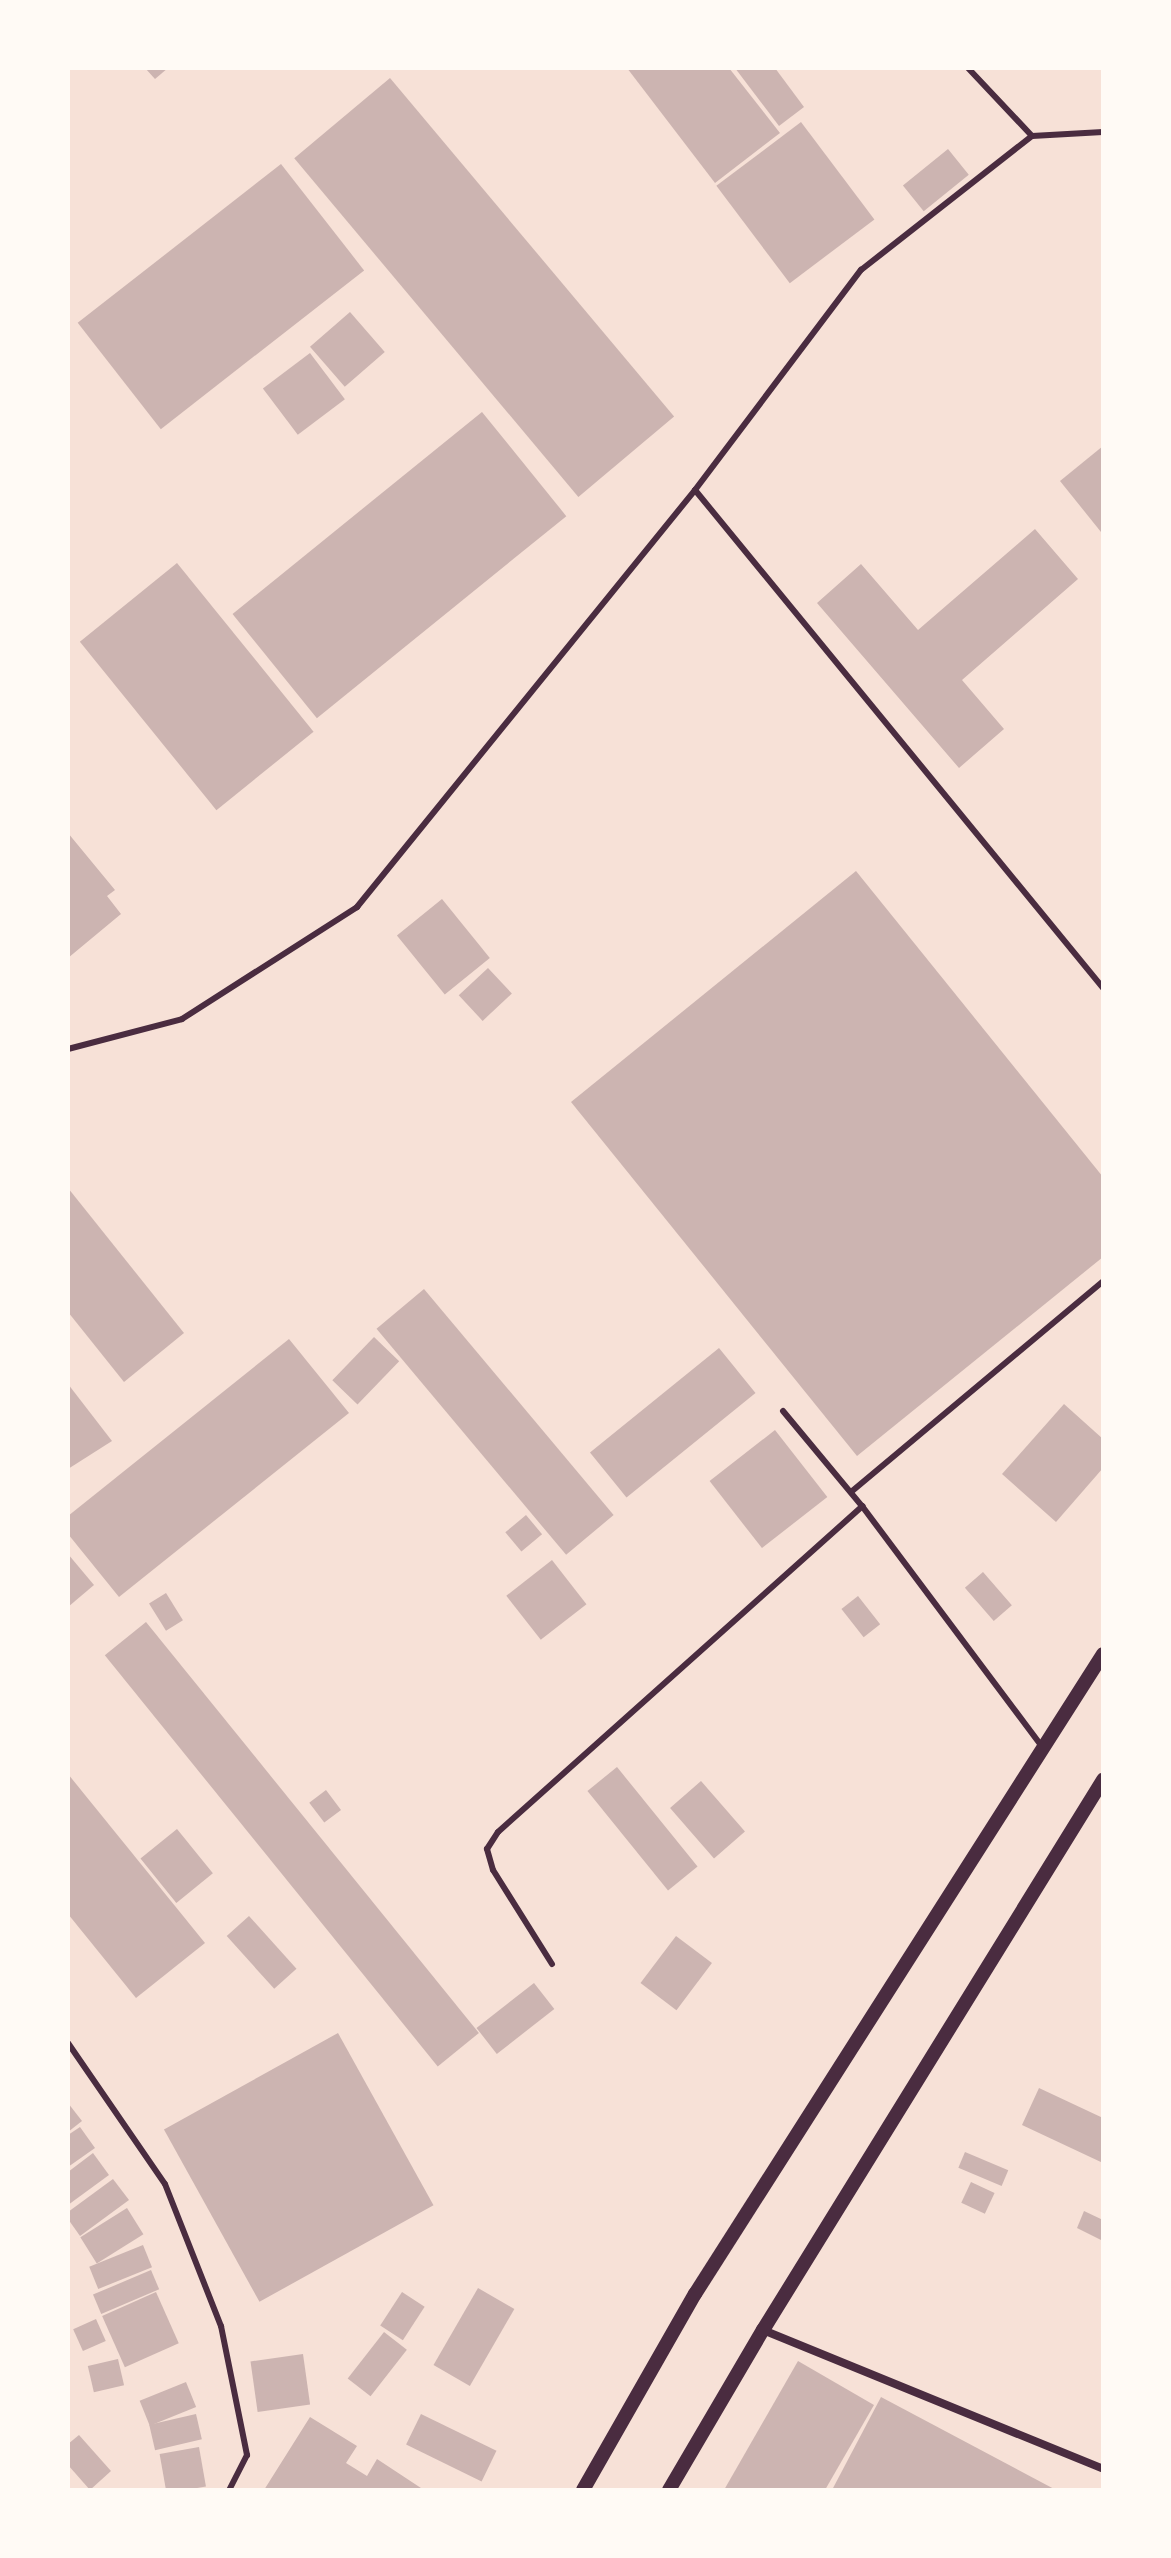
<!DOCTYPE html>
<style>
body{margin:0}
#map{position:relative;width:1171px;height:2558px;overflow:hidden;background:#f7e1d7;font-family:"IBM Plex Sans",sans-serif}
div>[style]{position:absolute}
.building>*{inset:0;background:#ccb4b1;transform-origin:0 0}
.service>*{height:6px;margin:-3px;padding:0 3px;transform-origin:3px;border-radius:3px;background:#4a2c40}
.minor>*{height:8px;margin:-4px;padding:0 4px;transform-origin:4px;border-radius:4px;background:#4a2c40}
.tertiary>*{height:14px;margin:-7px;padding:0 7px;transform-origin:7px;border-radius:7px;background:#4a2c40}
span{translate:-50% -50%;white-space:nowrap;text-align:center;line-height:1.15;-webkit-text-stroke:6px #fffaf5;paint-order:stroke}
.frame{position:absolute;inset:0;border:70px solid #fffaf5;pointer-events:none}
</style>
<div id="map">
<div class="building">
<div style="clip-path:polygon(145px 68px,168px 68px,155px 79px)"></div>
<div style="clip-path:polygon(627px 68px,729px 68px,780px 133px,715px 183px)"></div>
<div style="clip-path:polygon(735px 68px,775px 68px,804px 107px,779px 126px)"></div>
<div style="left:390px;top:78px;width:442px;height:125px;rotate:50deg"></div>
<div style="left:801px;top:122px;width:122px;height:106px;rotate:53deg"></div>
<div style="left:948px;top:149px;width:33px;height:58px;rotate:51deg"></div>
<div style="left:281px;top:164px;width:135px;height:258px;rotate:52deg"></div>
<div style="left:350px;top:312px;width:53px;height:53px;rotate:49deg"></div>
<div style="left:310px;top:353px;width:58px;height:59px;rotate:53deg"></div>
<div style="left:482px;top:412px;width:134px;height:321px;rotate:51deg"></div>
<div style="clip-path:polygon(1103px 446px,1103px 531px,1101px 532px,1060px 481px)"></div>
<div style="clip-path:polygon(1035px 529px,1078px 579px,962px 680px,1004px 729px,959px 768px,817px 603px,861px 564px,918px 630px)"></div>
<div style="left:177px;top:563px;width:217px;height:125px;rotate:51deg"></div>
<div style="clip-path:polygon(68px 833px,115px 890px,107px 896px,121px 914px,68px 958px)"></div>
<div style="clip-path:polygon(856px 871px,1103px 1177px,1103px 1257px,857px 1456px,571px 1102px)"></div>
<div style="left:442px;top:899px;width:76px;height:58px;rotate:51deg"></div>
<div style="left:488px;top:968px;width:35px;height:40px;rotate:47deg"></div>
<div style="clip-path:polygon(68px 1188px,184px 1333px,124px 1382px,68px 1312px)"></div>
<div style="left:424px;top:1289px;width:295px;height:62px;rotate:50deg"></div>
<div style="left:374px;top:1337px;width:35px;height:60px;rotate:44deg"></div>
<div style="clip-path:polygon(289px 1339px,349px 1413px,119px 1597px,68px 1534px,68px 1516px)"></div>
<div style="left:719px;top:1348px;width:58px;height:166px;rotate:51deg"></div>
<div style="clip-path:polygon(68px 1384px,112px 1441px,68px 1469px)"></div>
<div style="clip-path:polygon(1064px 1404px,1103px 1439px,1103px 1468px,1056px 1522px,1002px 1474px)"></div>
<div style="left:775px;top:1430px;width:85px;height:83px;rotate:52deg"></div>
<div style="left:526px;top:1515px;width:25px;height:27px;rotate:50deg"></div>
<div style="clip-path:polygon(68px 1554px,94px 1585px,68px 1607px)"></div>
<div style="left:552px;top:1560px;width:56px;height:58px;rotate:52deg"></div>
<div style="left:983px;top:1572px;width:44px;height:24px;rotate:49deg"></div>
<div style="left:166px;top:1593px;width:32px;height:20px;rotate:58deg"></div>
<div style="left:858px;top:1596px;width:36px;height:21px;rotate:52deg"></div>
<div style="left:146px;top:1622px;width:529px;height:53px;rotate:51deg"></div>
<div style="left:617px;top:1767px;width:128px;height:38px;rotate:51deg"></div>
<div style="clip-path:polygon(68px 1774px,205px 1943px,136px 1998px,68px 1914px)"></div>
<div style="left:701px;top:1781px;width:67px;height:41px;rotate:49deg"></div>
<div style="left:326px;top:1790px;width:25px;height:21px;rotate:53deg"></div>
<div style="left:177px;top:1829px;width:57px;height:47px;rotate:51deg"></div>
<div style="left:249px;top:1916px;width:71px;height:30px;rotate:48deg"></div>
<div style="left:676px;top:1936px;width:45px;height:59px;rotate:37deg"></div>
<div style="left:534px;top:1983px;width:33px;height:73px;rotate:52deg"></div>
<div style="left:338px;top:2033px;width:197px;height:199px;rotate:61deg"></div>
<div style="clip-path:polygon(1039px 2088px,1103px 2118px,1103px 2163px,1022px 2125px)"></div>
<div style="clip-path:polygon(68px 2103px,82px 2121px,68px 2132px)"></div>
<div style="clip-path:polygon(80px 2127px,95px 2148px,68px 2167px,68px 2135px)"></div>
<div style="left:965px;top:2152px;width:47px;height:17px;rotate:23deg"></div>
<div style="clip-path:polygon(93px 2153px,109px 2175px,68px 2205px,68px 2172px)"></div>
<div style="clip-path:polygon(113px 2179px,129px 2200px,80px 2236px,68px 2219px,68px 2212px)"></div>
<div style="left:971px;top:2182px;width:26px;height:23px;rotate:25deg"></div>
<div style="left:127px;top:2208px;width:31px;height:55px;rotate:58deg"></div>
<div style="clip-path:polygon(1084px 2211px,1103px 2220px,1103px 2241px,1077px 2228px)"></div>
<div style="left:143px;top:2245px;width:24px;height:58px;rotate:68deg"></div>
<div style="left:151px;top:2270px;width:21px;height:63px;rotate:67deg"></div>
<div style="left:478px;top:2288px;width:42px;height:89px;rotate:30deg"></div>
<div style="left:156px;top:2292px;width:56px;height:59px;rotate:66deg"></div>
<div style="left:402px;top:2292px;width:27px;height:40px;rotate:33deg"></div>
<div style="left:96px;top:2319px;width:24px;height:25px;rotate:66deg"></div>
<div style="left:384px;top:2332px;width:29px;height:59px;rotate:38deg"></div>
<div style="left:303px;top:2354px;width:51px;height:53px;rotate:82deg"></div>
<div style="left:118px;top:2359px;width:27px;height:31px;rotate:77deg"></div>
<div style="clip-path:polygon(798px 2361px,874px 2405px,825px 2490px,724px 2490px)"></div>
<div style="left:186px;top:2382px;width:27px;height:50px;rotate:68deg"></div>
<div style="clip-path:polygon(881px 2397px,1056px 2490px,832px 2490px)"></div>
<div style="left:196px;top:2414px;width:26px;height:48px;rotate:77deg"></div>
<div style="left:421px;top:2414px;width:84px;height:34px;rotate:26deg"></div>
<div style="clip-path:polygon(310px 2417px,357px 2446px,346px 2463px,367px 2476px,377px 2459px,424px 2490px,264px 2490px)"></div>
<div style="clip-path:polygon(79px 2435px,111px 2471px,90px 2490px,68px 2465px,68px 2444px)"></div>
<div style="left:199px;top:2447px;width:40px;height:40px;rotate:80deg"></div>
</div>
<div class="service">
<div style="left:968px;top:68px;width:93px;rotate:46.7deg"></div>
<div style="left:695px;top:490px;width:644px;rotate:50.67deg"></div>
<div style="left:68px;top:1049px;width:118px;rotate:-14.7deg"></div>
<div style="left:182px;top:1019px;width:208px;rotate:-32.6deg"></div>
<div style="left:357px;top:907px;width:537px;rotate:-50.97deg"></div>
<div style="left:695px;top:490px;width:276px;rotate:-53deg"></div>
<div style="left:861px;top:270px;width:217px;rotate:-38.1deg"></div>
<div style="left:1032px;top:136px;width:71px;rotate:-3.2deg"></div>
<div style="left:783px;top:1411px;width:124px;rotate:50.3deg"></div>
<div style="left:862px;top:1506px;width:301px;rotate:53.2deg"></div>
<div style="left:851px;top:1492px;width:329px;rotate:-39.9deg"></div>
<div style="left:552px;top:1964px;width:111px;rotate:-122.1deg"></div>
<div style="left:493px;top:1870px;width:22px;rotate:-106deg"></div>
<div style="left:487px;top:1849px;width:20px;rotate:-57deg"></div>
<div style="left:498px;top:1832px;width:489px;rotate:-41.8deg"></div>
<div style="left:68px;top:2043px;width:171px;rotate:55.5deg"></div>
<div style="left:165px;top:2184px;width:153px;rotate:68.5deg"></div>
<div style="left:221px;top:2326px;width:132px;rotate:78.6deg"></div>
<div style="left:247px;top:2455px;width:39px;rotate:117deg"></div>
</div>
<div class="minor">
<div style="left:763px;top:2330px;width:367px;rotate:22.2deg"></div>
</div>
<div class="tertiary">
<div style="left:583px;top:2490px;width:226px;rotate:-60.3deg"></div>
<div style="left:695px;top:2294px;width:759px;rotate:-57.48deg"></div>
<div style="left:669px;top:2490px;width:186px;rotate:-59.6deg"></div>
<div style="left:763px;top:2330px;width:647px;rotate:-58.28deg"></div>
</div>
<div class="frame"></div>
</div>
